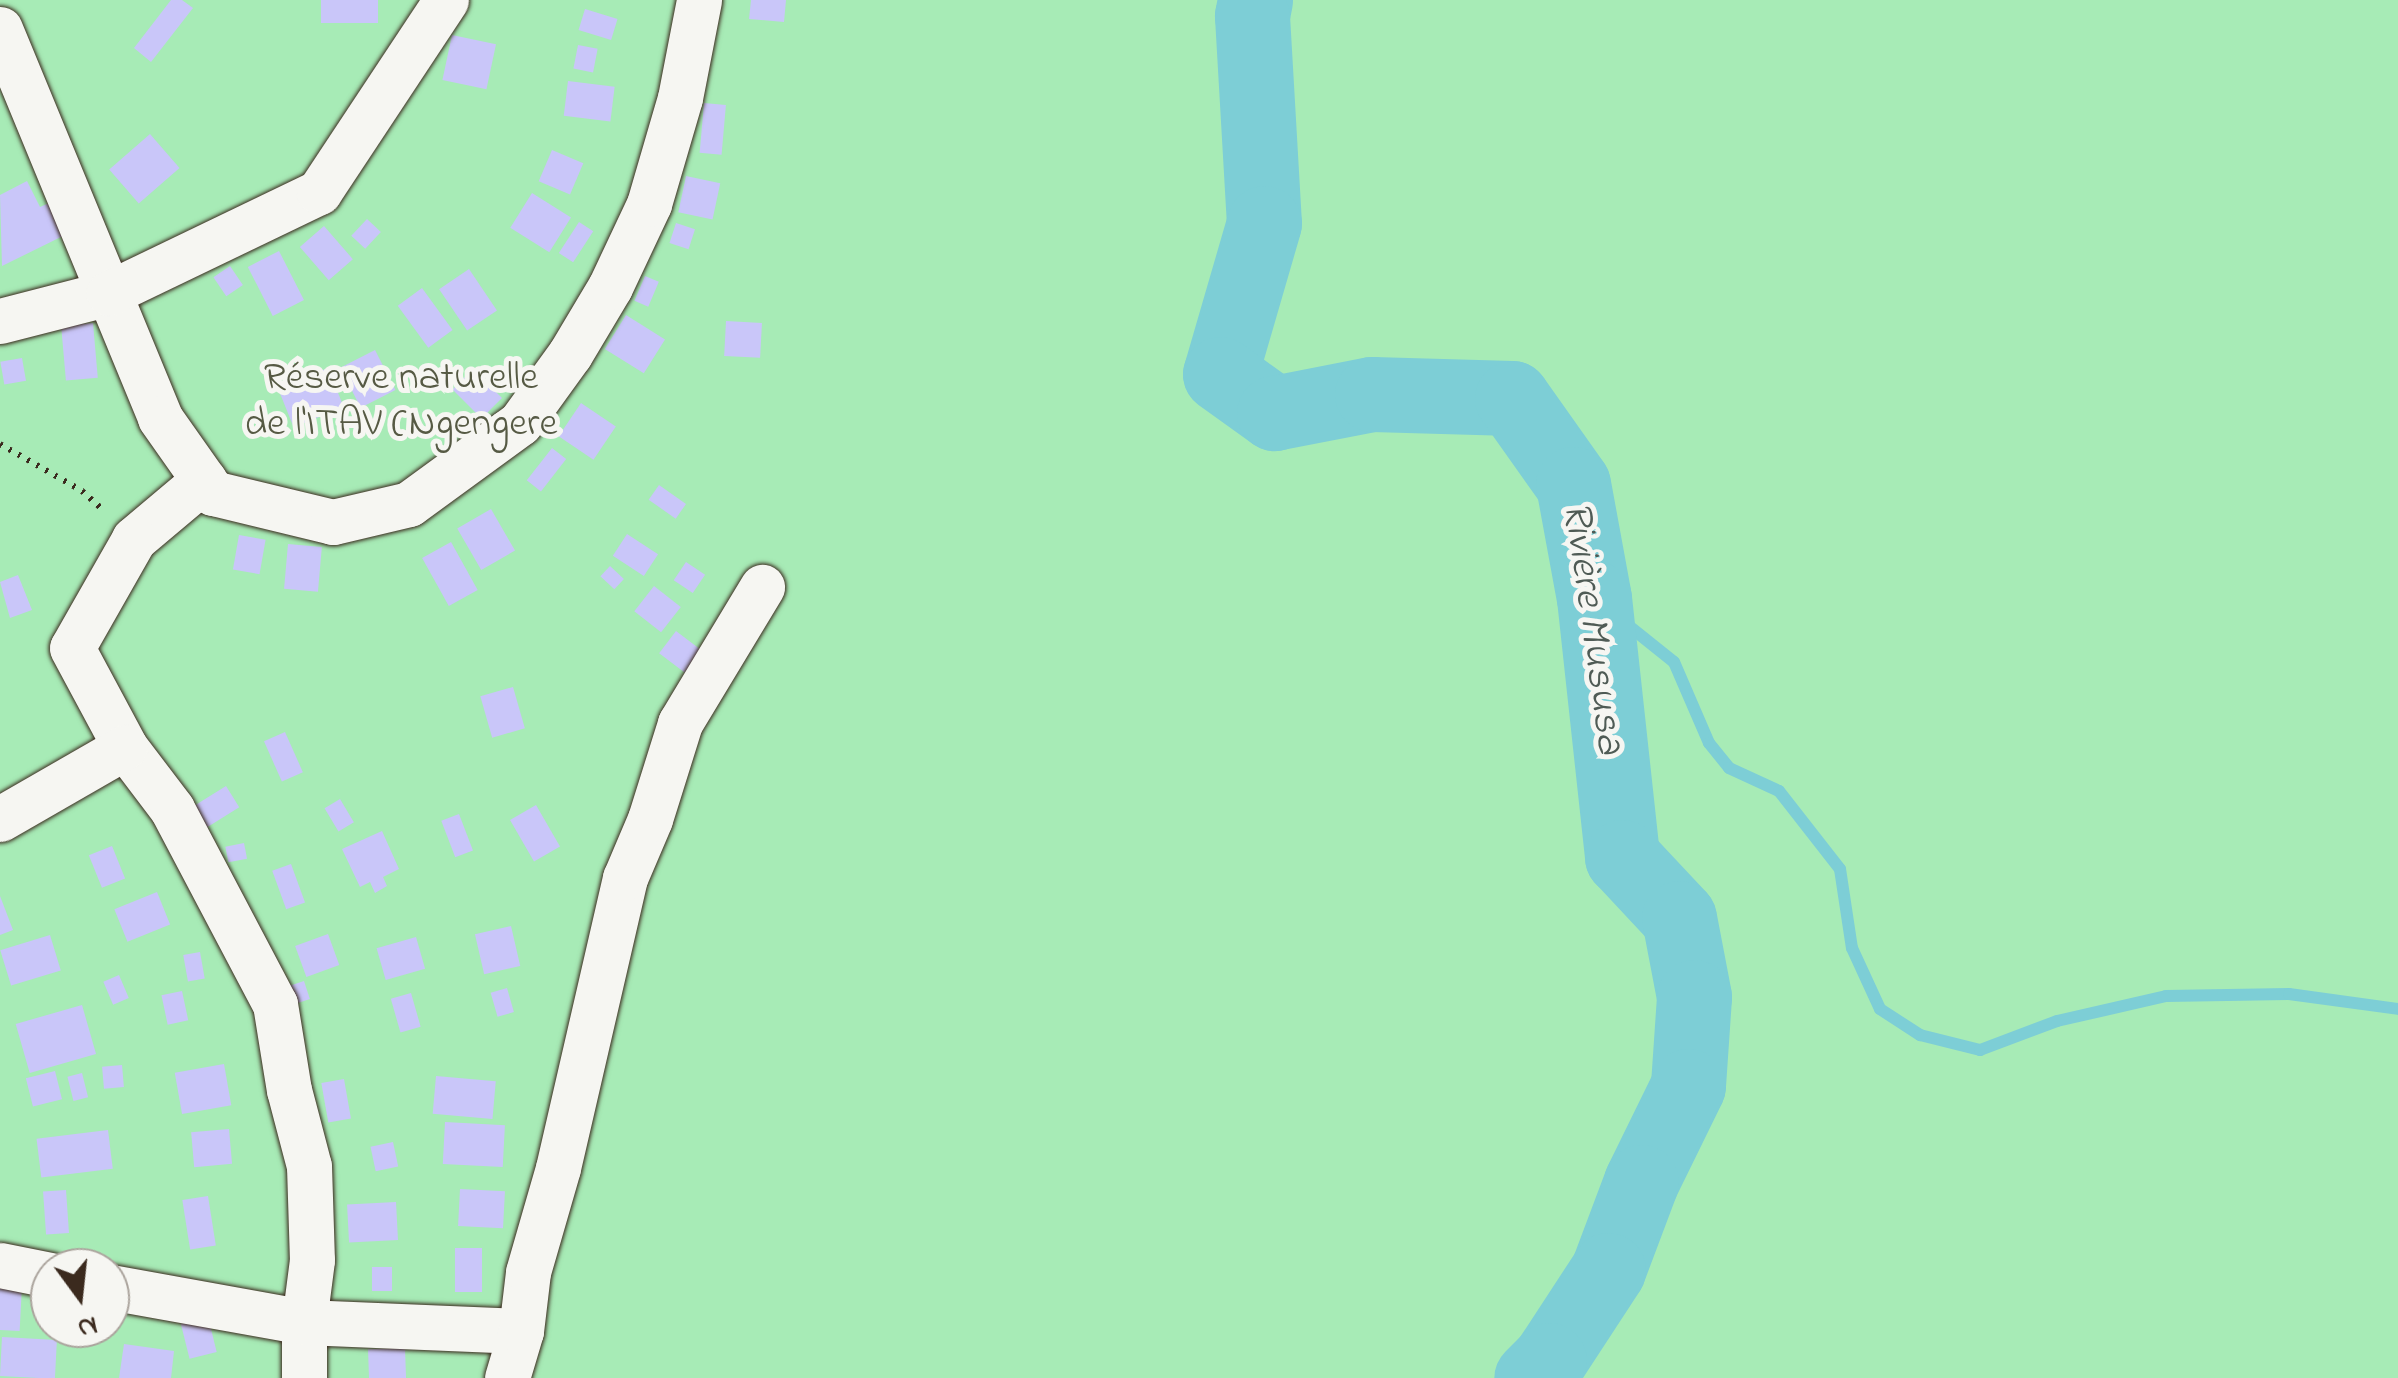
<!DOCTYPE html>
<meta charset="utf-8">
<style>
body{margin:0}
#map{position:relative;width:2398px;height:1378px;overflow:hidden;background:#edecf3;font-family:"Indie Flower",sans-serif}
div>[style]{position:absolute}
.green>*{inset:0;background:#a7ebb6}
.stream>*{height:12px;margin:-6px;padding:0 6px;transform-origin:6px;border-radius:6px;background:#7dced6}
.river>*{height:75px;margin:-37.5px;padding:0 37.5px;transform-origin:37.5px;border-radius:37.5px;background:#7dced6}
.building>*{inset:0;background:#c9c6f9;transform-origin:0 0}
.path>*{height:6px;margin-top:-3px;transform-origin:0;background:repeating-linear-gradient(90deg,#3b2a1e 0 2.5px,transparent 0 10.5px)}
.roads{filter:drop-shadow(0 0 2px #3b2a1e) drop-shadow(0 0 2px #3b2a1e)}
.street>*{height:45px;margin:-22.5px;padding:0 22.5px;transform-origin:22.5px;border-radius:22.5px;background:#f6f6f2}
span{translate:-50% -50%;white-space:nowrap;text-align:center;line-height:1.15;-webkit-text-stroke:10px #f6f6f2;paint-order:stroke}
.park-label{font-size:40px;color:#565a44}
.water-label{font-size:42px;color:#4f5b55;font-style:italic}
.north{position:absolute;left:30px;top:1248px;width:100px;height:100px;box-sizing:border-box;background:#f6f6f2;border:2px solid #aba49d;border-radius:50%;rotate:165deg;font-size:28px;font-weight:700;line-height:40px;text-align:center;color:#3b2a1e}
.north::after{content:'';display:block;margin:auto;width:35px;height:45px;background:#3b2a1e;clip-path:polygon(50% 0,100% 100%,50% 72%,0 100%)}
</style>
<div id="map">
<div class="green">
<div style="clip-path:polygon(evenodd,0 0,2398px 0,2398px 1378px,0 1378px,0 0,50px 1268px,110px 1268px,110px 1328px,50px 1328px,50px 1268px)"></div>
</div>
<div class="stream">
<div style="left:1594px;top:598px;width:102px;rotate:38.7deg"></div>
<div style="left:1674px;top:662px;width:88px;rotate:66.6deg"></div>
<div style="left:1709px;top:743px;width:32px;rotate:51deg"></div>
<div style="left:1729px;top:768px;width:55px;rotate:24.7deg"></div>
<div style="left:1779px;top:791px;width:99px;rotate:52deg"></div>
<div style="left:1840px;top:869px;width:80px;rotate:81.4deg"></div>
<div style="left:1852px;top:948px;width:67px;rotate:65.3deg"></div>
<div style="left:1880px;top:1009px;width:48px;rotate:33deg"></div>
<div style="left:1920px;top:1035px;width:62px;rotate:14deg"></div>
<div style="left:1980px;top:1050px;width:82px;rotate:-20.6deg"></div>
<div style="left:2057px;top:1021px;width:112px;rotate:-12.9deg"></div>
<div style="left:2166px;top:996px;width:123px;rotate:-0.9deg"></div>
<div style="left:2289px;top:994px;width:110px;rotate:7.8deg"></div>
<div style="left:1542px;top:1378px;width:19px;rotate:-69deg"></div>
</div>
<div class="river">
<div style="left:1255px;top:0;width:16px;rotate:101deg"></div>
<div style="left:1252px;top:16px;width:207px;rotate:86.7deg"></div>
<div style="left:1264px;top:223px;width:157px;rotate:106.2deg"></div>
<div style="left:1220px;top:374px;width:67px;rotate:35.8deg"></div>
<div style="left:1274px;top:413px;width:100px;rotate:-11deg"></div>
<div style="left:1372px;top:394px;width:140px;rotate:1.6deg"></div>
<div style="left:1512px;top:398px;width:105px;rotate:54.7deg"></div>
<div style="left:1573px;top:484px;width:116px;rotate:79.6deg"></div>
<div style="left:1594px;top:598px;width:261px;rotate:83.8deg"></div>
<div style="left:1622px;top:857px;width:83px;rotate:46.9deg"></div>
<div style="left:1679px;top:918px;width:80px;rotate:79.2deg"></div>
<div style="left:1694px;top:997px;width:89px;rotate:93.9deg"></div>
<div style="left:1688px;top:1086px;width:107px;rotate:116.1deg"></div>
<div style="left:1641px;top:1182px;width:94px;rotate:110.6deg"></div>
<div style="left:1608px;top:1270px;width:108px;rotate:123.2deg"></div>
<div style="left:1549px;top:1360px;width:25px;rotate:135deg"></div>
</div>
<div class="building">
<div style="clip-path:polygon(171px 0,182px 0,193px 8px,151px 62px,134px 48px)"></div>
<div style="left:321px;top:0;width:57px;height:23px"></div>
<div style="clip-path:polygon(751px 0,786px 0,784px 22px,749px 19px)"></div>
<div style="left:585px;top:9px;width:34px;height:22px;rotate:17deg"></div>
<div style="left:452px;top:35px;width:45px;height:46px;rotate:12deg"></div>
<div style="left:578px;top:45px;width:20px;height:24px;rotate:11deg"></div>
<div style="left:568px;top:81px;width:47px;height:35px;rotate:7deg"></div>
<div style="left:704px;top:103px;width:22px;height:50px;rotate:5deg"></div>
<div style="left:150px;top:134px;width:45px;height:54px;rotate:49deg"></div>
<div style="left:552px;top:150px;width:34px;height:34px;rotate:23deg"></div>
<div style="left:686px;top:176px;width:35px;height:37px;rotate:12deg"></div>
<div style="clip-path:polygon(27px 181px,40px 207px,51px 202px,67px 234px,2px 266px,0 195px)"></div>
<div style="left:532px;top:193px;width:46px;height:41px;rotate:32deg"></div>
<div style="left:367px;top:219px;width:19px;height:23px;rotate:43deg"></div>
<div style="left:579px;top:222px;width:17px;height:37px;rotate:33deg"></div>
<div style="left:676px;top:223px;width:20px;height:21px;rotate:18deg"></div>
<div style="left:324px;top:226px;width:44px;height:32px;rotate:49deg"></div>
<div style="left:279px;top:251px;width:55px;height:35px;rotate:63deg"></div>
<div style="left:230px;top:266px;width:23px;height:20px;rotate:56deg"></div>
<div style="left:469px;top:269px;width:50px;height:36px;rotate:56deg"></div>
<div style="left:645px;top:276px;width:15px;height:27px;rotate:23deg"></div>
<div style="left:422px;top:288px;width:52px;height:30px;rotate:54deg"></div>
<div style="left:626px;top:315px;width:46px;height:40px;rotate:32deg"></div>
<div style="left:726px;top:321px;width:36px;height:35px;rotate:3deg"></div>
<div style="left:93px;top:323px;width:55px;height:32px;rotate:85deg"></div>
<div style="left:375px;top:350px;width:45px;height:39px;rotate:63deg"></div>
<div style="left:22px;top:358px;width:23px;height:22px;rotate:80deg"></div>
<div style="left:328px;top:368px;width:42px;height:54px;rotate:68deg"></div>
<div style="left:473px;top:369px;width:41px;height:29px;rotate:45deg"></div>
<div style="left:581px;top:403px;width:42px;height:40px;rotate:34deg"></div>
<div style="left:552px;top:448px;width:18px;height:41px;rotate:38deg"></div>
<div style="left:659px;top:485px;width:33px;height:18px;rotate:35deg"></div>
<div style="left:491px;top:509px;width:48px;height:39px;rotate:60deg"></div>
<div style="left:627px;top:534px;width:37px;height:26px;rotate:33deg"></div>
<div style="left:239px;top:535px;width:27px;height:35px;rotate:10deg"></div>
<div style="left:451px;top:542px;width:55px;height:33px;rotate:61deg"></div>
<div style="left:288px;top:544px;width:34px;height:45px;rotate:5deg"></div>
<div style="left:686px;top:562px;width:23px;height:22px;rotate:34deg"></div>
<div style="left:610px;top:566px;width:19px;height:14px;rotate:43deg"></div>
<div style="clip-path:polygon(18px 575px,32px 610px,10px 618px,0 582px)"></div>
<div style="left:654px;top:586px;width:34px;height:32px;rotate:38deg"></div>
<div style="left:676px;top:631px;width:36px;height:28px;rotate:37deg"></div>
<div style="left:513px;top:687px;width:43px;height:34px;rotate:74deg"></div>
<div style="left:285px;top:732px;width:44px;height:23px;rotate:66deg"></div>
<div style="left:226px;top:786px;width:25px;height:44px;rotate:58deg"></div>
<div style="left:340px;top:799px;width:27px;height:18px;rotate:59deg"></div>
<div style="left:536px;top:805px;width:48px;height:30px;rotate:60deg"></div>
<div style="left:459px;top:814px;width:39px;height:19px;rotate:69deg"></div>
<div style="clip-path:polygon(382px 831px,399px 869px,383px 877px,387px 886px,375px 893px,370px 882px,360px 887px,342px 849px)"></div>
<div style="left:244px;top:843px;width:16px;height:19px;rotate:79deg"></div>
<div style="left:112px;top:846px;width:35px;height:25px;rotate:68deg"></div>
<div style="left:291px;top:864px;width:41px;height:20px;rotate:70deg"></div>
<div style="left:157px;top:892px;width:35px;height:46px;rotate:68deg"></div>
<div style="clip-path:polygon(0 896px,13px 930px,0 935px)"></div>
<div style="left:511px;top:926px;width:41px;height:37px;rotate:77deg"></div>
<div style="left:328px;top:934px;width:33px;height:35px;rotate:70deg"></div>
<div style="left:50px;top:935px;width:37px;height:52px;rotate:73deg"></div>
<div style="left:416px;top:937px;width:33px;height:41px;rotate:74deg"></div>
<div style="left:200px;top:952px;width:27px;height:17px;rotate:80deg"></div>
<div style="left:119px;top:975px;width:25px;height:17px;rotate:67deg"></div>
<div style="left:304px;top:981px;width:19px;height:15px;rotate:72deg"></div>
<div style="left:507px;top:988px;width:25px;height:17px;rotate:74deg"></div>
<div style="left:182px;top:991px;width:30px;height:21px;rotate:78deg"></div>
<div style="left:411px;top:993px;width:35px;height:21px;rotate:74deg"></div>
<div style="left:82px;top:1005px;width:51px;height:69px;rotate:74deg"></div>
<div style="left:224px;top:1064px;width:42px;height:50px;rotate:80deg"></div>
<div style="left:122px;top:1065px;width:22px;height:20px;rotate:85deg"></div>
<div style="left:55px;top:1071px;width:29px;height:30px;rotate:76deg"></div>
<div style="left:82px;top:1073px;width:25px;height:15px;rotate:76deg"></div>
<div style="left:436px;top:1076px;width:60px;height:38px;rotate:5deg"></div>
<div style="left:344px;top:1079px;width:40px;height:23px;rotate:80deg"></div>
<div style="left:445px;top:1122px;width:60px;height:42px;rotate:3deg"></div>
<div style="left:229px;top:1129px;width:35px;height:38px;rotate:85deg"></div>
<div style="left:108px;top:1130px;width:39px;height:72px;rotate:83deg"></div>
<div style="left:393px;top:1142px;width:25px;height:23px;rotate:78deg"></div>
<div style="left:460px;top:1189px;width:45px;height:37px;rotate:3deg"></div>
<div style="left:66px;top:1190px;width:43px;height:23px;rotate:86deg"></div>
<div style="left:208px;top:1196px;width:50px;height:26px;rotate:81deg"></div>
<div style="left:396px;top:1202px;width:38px;height:49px;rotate:87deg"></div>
<div style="left:455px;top:1248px;width:27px;height:44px"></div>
<div style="left:392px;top:1267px;width:24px;height:20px;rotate:90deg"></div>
<div style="left:0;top:1285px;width:22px;height:45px;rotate:3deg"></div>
<div style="left:208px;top:1317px;width:36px;height:28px;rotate:76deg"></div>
<div style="left:2px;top:1337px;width:55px;height:39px;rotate:3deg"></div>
<div style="clip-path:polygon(124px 1344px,174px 1351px,171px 1378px,119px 1378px)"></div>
<div style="left:405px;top:1348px;width:30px;height:37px;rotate:88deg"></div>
</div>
<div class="path">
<div style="left:0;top:444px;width:95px;rotate:29.8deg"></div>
<div style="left:82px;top:491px;width:30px;rotate:42deg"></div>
</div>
<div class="roads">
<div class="street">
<div style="left:0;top:29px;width:421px;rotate:67.6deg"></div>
<div style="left:160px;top:418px;width:92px;rotate:54.8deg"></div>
<div style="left:213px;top:493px;width:123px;rotate:13.6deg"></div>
<div style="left:333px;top:522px;width:78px;rotate:-13.3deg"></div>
<div style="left:409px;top:504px;width:137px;rotate:-36.1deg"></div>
<div style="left:520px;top:423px;width:85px;rotate:-54.1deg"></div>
<div style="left:570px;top:354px;width:78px;rotate:-59.2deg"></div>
<div style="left:610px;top:287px;width:92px;rotate:-64.8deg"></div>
<div style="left:649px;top:204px;width:110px;rotate:-73.7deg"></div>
<div style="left:680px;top:98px;width:100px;rotate:-79deg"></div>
<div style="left:0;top:321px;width:113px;rotate:-14.4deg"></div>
<div style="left:109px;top:293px;width:233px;rotate:-25.7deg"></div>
<div style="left:319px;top:192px;width:230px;rotate:-56.5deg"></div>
<div style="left:204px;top:480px;width:92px;rotate:139.9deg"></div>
<div style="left:134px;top:539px;width:125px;rotate:119.6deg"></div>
<div style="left:72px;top:648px;width:112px;rotate:61.8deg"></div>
<div style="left:125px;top:747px;width:78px;rotate:52.8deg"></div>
<div style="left:172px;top:809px;width:221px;rotate:62.2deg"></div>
<div style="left:275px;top:1004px;width:87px;rotate:80.8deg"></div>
<div style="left:289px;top:1090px;width:79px;rotate:75.3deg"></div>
<div style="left:309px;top:1166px;width:94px;rotate:88.2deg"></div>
<div style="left:312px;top:1260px;width:63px;rotate:97.4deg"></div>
<div style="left:304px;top:1322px;width:56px;rotate:90deg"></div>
<div style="left:0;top:819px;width:144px;rotate:-29.9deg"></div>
<div style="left:0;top:1265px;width:51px;rotate:11.3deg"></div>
<div style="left:110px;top:1287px;width:197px;rotate:10.2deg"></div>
<div style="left:304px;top:1322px;width:217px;rotate:2.4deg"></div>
<div style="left:507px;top:1378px;width:49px;rotate:-73.4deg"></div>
<div style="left:521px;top:1331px;width:59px;rotate:-83.2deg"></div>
<div style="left:528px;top:1272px;width:108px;rotate:-73.9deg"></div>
<div style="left:558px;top:1168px;width:298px;rotate:-77deg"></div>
<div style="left:625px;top:878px;width:64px;rotate:-67deg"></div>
<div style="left:650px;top:819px;width:101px;rotate:-72.6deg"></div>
<div style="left:680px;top:723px;width:159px;rotate:-58.9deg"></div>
</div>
</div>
<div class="park-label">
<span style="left:401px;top:402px">Réserve naturelle<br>de l'ITAV (Ngengere</span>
</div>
<div class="water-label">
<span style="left:1592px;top:628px;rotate:82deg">Rivière Mususa</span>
</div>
<div class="north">N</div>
</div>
